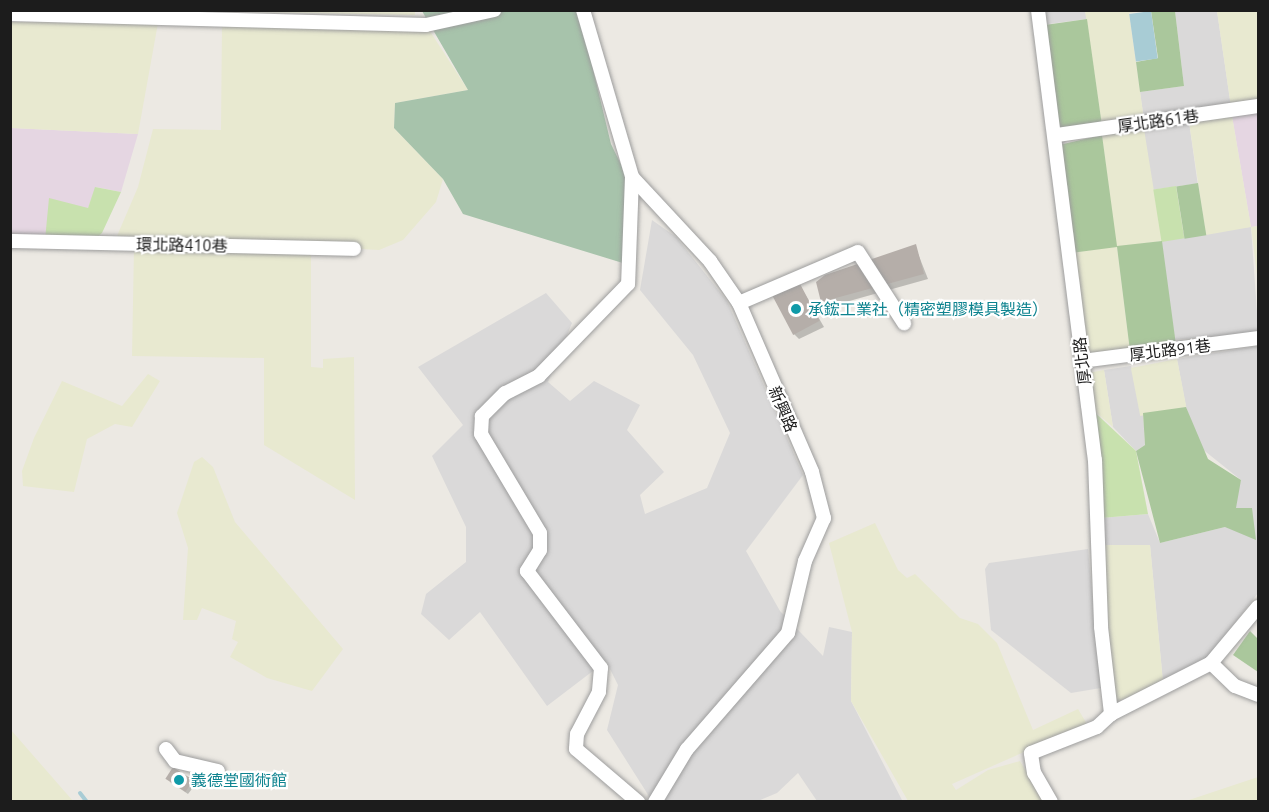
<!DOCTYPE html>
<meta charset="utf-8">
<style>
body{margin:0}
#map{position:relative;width:1269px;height:812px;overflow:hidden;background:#ece9e3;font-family:Ubuntu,"Noto Sans TC",sans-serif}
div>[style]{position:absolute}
.residential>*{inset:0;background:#dad9d9;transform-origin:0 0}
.industrial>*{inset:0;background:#e5d6e2}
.farmland>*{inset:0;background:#e8e9d0;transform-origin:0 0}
.grass>*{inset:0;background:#c8e1ae;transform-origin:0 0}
.forest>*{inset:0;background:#aac79c;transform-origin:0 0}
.cemetery>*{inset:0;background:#a7c3ab}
.water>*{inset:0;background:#a8ccd5;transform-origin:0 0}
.shadow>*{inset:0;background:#0003}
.stream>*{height:4px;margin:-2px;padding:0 2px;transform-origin:2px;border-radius:2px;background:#a8ccd5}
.building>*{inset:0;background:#b5aea9;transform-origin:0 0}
.roads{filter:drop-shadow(0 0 2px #9d9d9d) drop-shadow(0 0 2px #9d9d9d)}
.street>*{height:14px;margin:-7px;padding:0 7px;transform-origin:7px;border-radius:7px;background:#fff}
.dots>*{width:16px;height:16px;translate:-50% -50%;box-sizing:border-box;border:3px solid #fff;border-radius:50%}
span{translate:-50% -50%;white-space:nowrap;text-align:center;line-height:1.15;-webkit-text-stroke:4.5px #fff;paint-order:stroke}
.street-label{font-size:16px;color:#1c1c1c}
.culture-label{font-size:16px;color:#0d838f}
.left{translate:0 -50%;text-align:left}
.frame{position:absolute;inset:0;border:12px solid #1c1c1c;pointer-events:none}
</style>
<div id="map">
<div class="residential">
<div style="clip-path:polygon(1038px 11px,1085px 11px,1087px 19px,1041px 25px)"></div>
<div style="clip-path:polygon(1175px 11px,1217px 11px,1231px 107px,1144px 120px,1140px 92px,1184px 86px)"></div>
<div style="left:1189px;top:122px;width:62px;height:46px;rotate:82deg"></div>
<div style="clip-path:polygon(652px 220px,676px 237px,727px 301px,803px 475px,746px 551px,780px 611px,823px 656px,829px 627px,852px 632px,851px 701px,903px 802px,817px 801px,798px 773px,777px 793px,758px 801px,652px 801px,607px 730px,618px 685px,606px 661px,547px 706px,480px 612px,449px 640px,421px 614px,426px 594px,466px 562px,466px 527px,432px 456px,463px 425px,418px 367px,546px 293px,572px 323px,548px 382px,570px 401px,594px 381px,640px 405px,627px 430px,664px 472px,640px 495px,645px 514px,707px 488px,730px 433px,693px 355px,640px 290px)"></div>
<div style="left:1251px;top:227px;width:107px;height:90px;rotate:86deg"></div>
<div style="clip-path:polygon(1258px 346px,1258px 593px,1203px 664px,1163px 682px,1150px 545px,1103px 545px,1101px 518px,1148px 514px,1160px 543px,1225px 527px,1241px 480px,1201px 448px,1186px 407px,1177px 359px)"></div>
<div style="clip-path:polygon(1131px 366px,1143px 413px,1145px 445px,1136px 451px,1113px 427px,1104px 370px)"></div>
<div style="clip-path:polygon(1088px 549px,1101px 688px,1071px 693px,991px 630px,985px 569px,989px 563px)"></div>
</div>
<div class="industrial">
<div style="clip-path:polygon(1258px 112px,1258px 226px,1251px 227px,1232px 116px)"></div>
<div style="clip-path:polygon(11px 128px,138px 134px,121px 192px,96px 187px,88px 208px,45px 240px,11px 239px)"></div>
</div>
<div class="farmland">
<div style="clip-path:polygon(415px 10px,415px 15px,175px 11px,175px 10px)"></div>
<div style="clip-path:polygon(1085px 11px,1144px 11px,1129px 13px,1144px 120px,1102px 126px)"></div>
<div style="clip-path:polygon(1217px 11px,1258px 11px,1258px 103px,1231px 107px)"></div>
<div style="clip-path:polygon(11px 22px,158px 23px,138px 134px,11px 128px)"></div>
<div style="clip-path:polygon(424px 22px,468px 90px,395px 103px,394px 128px,443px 179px,436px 202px,403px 240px,379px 250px,117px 236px,138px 187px,153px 129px,221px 130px,222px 23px)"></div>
<div style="clip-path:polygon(1232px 116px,1251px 227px,1258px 226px,1258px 283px,1251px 227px,1206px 235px,1189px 122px)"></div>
<div style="clip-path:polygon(1144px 129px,1162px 241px,1117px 247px,1130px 351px,1086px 355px,1071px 253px,1116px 246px,1102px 135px)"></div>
<div style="clip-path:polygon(134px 247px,311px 249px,311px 367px,323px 368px,323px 359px,354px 357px,355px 500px,264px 445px,264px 358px,132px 356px)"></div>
<div style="left:1177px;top:359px;width:49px;height:47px;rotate:79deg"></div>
<div style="clip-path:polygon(1104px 370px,1113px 427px,1086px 404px,1082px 374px)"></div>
<div style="clip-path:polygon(148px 374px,160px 381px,132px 427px,115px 424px,87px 439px,74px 492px,23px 486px,22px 471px,34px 438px,62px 381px,122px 406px)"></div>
<div style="clip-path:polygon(202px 457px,213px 467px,235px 522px,343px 649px,312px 691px,267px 678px,230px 657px,238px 642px,232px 639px,236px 621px,202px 608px,197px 620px,183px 620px,188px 548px,177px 513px,194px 462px)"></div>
<div style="clip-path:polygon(875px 523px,898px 570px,907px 578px,915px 574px,960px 618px,978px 624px,997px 643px,1033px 730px,1078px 709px,1087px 724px,952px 784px,956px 790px,988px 770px,1020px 761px,1044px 801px,908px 801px,851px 701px,852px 632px,829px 543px)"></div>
<div style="clip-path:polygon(1103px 545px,1150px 545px,1163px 682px,1114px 703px)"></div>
<div style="clip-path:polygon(11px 730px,73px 801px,11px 801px)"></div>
<div style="clip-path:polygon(1258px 777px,1258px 801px,1186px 801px)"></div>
</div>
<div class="grass">
<div style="left:1176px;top:186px;width:53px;height:23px;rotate:81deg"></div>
<div style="clip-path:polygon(95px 187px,121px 192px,102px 233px,95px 239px,45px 240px,49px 198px,88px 208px)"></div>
<div style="clip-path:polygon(1086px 404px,1136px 451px,1148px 514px,1101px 518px)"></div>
</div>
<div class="forest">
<div style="clip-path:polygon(1151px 11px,1175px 11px,1184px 86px,1140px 92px,1136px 62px,1158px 58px)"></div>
<div style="left:1087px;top:19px;width:108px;height:46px;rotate:82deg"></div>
<div style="clip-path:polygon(1102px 135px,1117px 246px,1162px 241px,1176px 345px,1130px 351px,1117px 247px,1071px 253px,1059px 145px)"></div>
<div style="left:1198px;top:183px;width:53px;height:22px;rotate:81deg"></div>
<div style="clip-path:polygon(1186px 407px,1208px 459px,1241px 480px,1236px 508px,1252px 508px,1256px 540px,1225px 527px,1160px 543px,1136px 451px,1145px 445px,1143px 413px)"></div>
<div style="clip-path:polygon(1250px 631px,1258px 639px,1258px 672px,1233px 655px)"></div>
</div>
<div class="cemetery">
<div style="clip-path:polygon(422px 11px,579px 11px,611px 144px,631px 185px,626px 264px,463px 214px,443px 179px,394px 128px,395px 103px,468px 90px)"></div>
</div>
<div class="water">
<div style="left:1151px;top:11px;width:48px;height:22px;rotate:82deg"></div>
</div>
<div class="shadow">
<div style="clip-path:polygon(915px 246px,928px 279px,828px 307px,822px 301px)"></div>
<div style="clip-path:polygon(799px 284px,824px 327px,799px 339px,794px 334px)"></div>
<div style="clip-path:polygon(173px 769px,195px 785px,188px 794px,170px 782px)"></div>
</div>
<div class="stream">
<div style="left:80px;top:793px;width:11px;rotate:52deg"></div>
</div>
<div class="building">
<div style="clip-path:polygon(916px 244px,924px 274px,821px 302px,816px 282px,825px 275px)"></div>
<div style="left:799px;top:282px;width:44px;height:30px;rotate:62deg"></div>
<div style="left:173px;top:767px;width:24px;height:14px;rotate:33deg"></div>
</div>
<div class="roads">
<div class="street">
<div style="left:583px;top:10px;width:174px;rotate:73.6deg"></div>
<div style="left:632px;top:177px;width:115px;rotate:47.1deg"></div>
<div style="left:710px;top:261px;width:51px;rotate:55.4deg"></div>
<div style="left:739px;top:303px;width:184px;rotate:66.6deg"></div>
<div style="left:812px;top:472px;width:48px;rotate:75.4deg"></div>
<div style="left:824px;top:518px;width:47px;rotate:113.8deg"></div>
<div style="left:805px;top:561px;width:74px;rotate:103.3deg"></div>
<div style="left:788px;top:633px;width:154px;rotate:131deg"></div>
<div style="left:687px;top:749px;width:62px;rotate:121.1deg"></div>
<div style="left:1038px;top:10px;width:454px;rotate:82.8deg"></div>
<div style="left:1095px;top:460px;width:167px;rotate:87.9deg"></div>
<div style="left:1101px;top:627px;width:88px;rotate:83.4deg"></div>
<div style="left:10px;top:14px;width:416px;rotate:1.5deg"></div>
<div style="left:426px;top:25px;width:70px;rotate:-12.4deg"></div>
<div style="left:1057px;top:135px;width:203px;rotate:-8.2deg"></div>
<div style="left:632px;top:177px;width:107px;rotate:92.1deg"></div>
<div style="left:628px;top:284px;width:128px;rotate:134.1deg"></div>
<div style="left:539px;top:376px;width:38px;rotate:153deg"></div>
<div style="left:505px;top:393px;width:33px;rotate:135deg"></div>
<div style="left:482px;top:416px;width:18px;rotate:93deg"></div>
<div style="left:481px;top:434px;width:115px;rotate:59.2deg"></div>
<div style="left:540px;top:533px;width:17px;rotate:90deg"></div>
<div style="left:540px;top:550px;width:25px;rotate:122deg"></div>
<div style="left:527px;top:571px;width:122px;rotate:52.7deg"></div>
<div style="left:601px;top:668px;width:24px;rotate:95deg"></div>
<div style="left:599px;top:692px;width:47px;rotate:117.6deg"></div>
<div style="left:577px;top:734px;width:15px;rotate:94deg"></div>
<div style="left:576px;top:749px;width:82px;rotate:40.5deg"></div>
<div style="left:10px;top:241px;width:344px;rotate:1.3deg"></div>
<div style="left:739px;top:303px;width:129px;rotate:-23.2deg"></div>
<div style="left:858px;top:252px;width:85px;rotate:57.1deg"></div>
<div style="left:1082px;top:361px;width:177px;rotate:-7.4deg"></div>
<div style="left:1211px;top:663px;width:33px;rotate:44deg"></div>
<div style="left:1235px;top:686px;width:25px;rotate:21deg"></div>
<div style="left:166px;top:749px;width:15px;rotate:53deg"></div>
<div style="left:175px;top:761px;width:44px;rotate:13.1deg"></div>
<div style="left:1051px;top:802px;width:34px;rotate:-120deg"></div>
<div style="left:1034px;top:773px;width:20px;rotate:-99deg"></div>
<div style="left:1031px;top:753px;width:71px;rotate:-21.5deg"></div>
<div style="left:1097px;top:727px;width:19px;rotate:-43deg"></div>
<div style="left:1111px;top:714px;width:112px;rotate:-27deg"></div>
<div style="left:1211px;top:663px;width:73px;rotate:-50deg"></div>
</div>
</div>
<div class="dots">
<div style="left:796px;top:309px;background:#0f9aa8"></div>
<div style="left:179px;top:780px;background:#0f9aa8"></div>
</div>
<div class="street-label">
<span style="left:1158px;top:121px;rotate:-8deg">厚北路61巷</span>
<span style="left:182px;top:245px;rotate:1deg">環北路410巷</span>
<span style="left:1170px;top:350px;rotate:-7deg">厚北路91巷</span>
<span style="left:1082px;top:361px;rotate:-97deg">厚北路</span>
<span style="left:783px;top:409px;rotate:67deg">新興路</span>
</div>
<div class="culture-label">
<span class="left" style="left:808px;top:309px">承鋐工業社（精密塑膠模具製造）</span>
<span class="left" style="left:191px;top:780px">義德堂國術館</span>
</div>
<div class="frame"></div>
</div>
